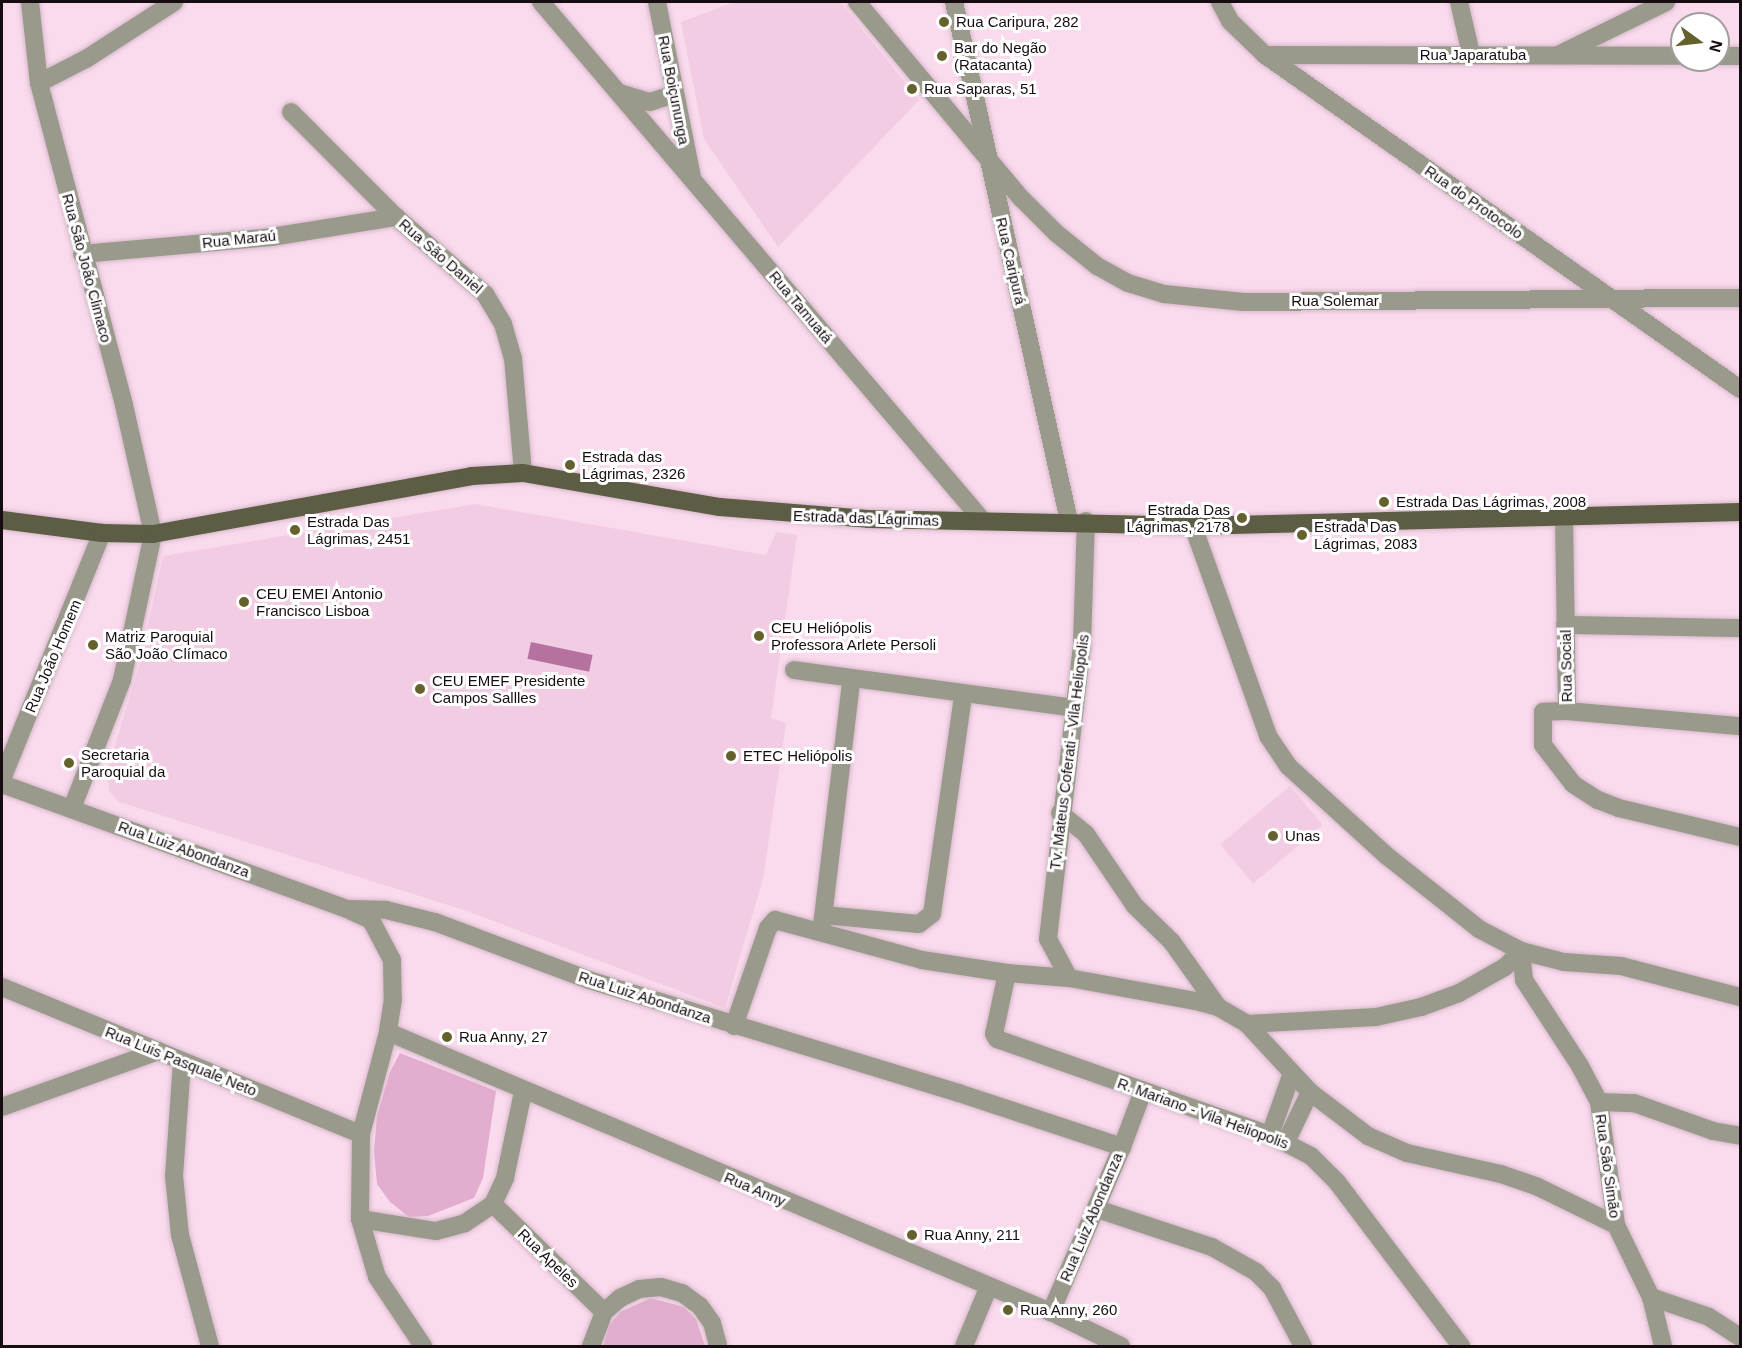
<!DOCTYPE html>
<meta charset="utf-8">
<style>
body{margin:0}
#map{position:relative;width:1742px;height:1348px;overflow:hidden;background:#fadaed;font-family:Arial,sans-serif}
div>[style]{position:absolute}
.built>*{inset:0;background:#f2cce3;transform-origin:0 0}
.green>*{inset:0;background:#e2adce}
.water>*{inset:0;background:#b5729e;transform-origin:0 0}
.roads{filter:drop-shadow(0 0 2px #d6b9ca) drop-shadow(0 0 2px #d6b9ca)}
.minor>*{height:18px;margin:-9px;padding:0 9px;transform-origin:9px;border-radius:9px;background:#9a9a8c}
.major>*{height:18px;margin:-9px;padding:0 9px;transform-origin:9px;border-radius:9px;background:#5d5c44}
.dots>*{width:16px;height:16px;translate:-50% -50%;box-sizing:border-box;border:3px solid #fff;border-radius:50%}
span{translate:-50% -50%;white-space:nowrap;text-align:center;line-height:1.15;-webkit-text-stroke:6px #fff;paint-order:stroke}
.poi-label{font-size:15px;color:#160c12}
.left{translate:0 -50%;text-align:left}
.right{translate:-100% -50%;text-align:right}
.street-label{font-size:15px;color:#160c12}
.frame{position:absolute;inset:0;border:3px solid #160c12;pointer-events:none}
.north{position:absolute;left:1670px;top:12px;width:60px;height:60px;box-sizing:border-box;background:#fff;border:2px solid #a29ea0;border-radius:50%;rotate:105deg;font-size:16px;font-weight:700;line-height:24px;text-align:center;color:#160c12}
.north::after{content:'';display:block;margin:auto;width:21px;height:27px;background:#65612d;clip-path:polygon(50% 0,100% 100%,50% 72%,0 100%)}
</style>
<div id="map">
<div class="built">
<div style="clip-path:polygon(734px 2px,840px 2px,919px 100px,778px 247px,704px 139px,681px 22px)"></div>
<div style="clip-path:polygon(475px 504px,766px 555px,776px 532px,797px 535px,771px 718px,786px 723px,763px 879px,725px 1008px,464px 910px,119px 802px,109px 791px,107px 771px,139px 667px,163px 556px)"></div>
<div style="left:1290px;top:786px;width:51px;height:91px;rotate:50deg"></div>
</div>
<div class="green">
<div style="clip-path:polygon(400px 1053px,496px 1091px,483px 1178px,474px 1198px,428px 1216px,409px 1217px,390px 1202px,377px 1184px,374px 1151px,377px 1116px,390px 1072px)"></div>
<div style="clip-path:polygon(651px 1298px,684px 1307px,696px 1319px,705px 1346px,603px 1346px,609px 1325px,620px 1312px)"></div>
</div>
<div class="water">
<div style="left:531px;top:642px;width:63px;height:17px;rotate:12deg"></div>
</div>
<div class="roads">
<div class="minor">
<div style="left:30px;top:2px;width:81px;rotate:83.7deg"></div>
<div style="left:39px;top:83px;width:333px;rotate:75.2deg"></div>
<div style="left:124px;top:405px;width:132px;rotate:77.3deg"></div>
<div style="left:153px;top:534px;width:149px;rotate:102deg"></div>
<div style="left:122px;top:680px;width:137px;rotate:111.3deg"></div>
<div style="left:541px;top:2px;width:682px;rotate:49.58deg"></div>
<div style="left:657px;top:2px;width:178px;rotate:78.7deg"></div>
<div style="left:857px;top:2px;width:257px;rotate:50.1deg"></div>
<div style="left:1022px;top:199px;width:48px;rotate:45deg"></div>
<div style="left:1056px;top:233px;width:53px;rotate:38.8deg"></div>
<div style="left:1097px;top:266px;width:35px;rotate:29deg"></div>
<div style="left:1128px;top:283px;width:38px;rotate:17deg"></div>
<div style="left:1164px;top:294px;width:80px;rotate:5.7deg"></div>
<div style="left:1244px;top:302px;width:496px;rotate:-0.5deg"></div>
<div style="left:954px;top:2px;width:532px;rotate:77.51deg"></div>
<div style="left:1220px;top:2px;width:21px;rotate:62deg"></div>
<div style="left:1230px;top:21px;width:49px;rotate:44.2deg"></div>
<div style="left:1265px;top:55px;width:581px;rotate:35.11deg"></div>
<div style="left:1459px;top:2px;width:53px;rotate:77deg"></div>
<div style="left:1560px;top:54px;width:118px;rotate:-26.1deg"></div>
<div style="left:1265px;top:55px;width:417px;rotate:0.1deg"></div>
<div style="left:1718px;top:56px;width:22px"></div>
<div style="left:39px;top:83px;width:53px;rotate:-27.1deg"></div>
<div style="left:86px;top:59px;width:105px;rotate:-32.9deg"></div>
<div style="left:620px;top:93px;width:31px;rotate:17deg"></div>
<div style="left:650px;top:102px;width:26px;rotate:-18deg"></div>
<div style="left:291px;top:112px;width:148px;rotate:45deg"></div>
<div style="left:396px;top:217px;width:118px;rotate:40.9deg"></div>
<div style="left:485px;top:294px;width:35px;rotate:59deg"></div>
<div style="left:503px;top:324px;width:35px;rotate:74deg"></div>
<div style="left:513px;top:358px;width:115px;rotate:85deg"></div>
<div style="left:82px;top:254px;width:190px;rotate:-5.1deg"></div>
<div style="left:271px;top:237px;width:127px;rotate:-9.1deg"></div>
<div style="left:1564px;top:516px;width:195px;rotate:89.1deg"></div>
<div style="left:1567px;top:711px;width:24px;rotate:178deg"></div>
<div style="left:1543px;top:712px;width:33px;rotate:90deg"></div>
<div style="left:1543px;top:745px;width:49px;rotate:52.4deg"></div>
<div style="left:1573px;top:784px;width:30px;rotate:33deg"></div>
<div style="left:1598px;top:800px;width:22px;rotate:21deg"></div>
<div style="left:1619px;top:808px;width:124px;rotate:13.5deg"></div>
<div style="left:1193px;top:526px;width:223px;rotate:70.3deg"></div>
<div style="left:1268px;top:736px;width:36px;rotate:56deg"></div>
<div style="left:1288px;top:766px;width:134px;rotate:42.3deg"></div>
<div style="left:1387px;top:856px;width:117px;rotate:38.4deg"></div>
<div style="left:1479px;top:929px;width:47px;rotate:27.6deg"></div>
<div style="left:1521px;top:951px;width:44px;rotate:14.3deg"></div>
<div style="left:1564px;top:962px;width:57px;rotate:4deg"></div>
<div style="left:1621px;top:966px;width:123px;rotate:14.6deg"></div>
<div style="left:1565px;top:625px;width:175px;rotate:1deg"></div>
<div style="left:794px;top:670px;width:283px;rotate:7.7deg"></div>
<div style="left:1567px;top:711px;width:174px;rotate:5deg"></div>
<div style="left:2px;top:779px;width:266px;rotate:-67.9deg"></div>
<div style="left:2px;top:784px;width:367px;rotate:19.9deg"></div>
<div style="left:347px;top:909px;width:39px;rotate:1deg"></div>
<div style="left:386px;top:910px;width:50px;rotate:13.8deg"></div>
<div style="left:435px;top:922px;width:165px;rotate:20.6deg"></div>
<div style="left:589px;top:980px;width:387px;rotate:17deg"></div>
<div style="left:959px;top:1093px;width:172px;rotate:18.3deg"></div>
<div style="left:1122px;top:1147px;width:180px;rotate:113.3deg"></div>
<div style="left:1060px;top:813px;width:33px;rotate:39deg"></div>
<div style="left:1086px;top:834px;width:87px;rotate:55.8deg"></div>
<div style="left:1135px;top:906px;width:52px;rotate:44.2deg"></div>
<div style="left:1172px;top:942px;width:80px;rotate:54.7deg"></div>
<div style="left:351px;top:911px;width:22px;rotate:24deg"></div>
<div style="left:371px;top:920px;width:45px;rotate:62.3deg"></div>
<div style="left:392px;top:960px;width:39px;rotate:89deg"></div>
<div style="left:393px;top:999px;width:33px;rotate:99deg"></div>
<div style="left:388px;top:1032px;width:106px;rotate:104.8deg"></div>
<div style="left:361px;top:1134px;width:85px;rotate:90.7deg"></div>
<div style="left:360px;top:1219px;width:60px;rotate:73.7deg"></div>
<div style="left:377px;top:1277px;width:83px;rotate:56.3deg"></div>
<div style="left:824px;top:915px;width:95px;rotate:5.4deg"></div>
<div style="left:919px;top:924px;width:16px;rotate:-38deg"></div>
<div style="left:932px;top:914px;width:221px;rotate:-81.9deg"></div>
<div style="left:822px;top:926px;width:247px;rotate:-83.2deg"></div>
<div style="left:1521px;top:951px;width:29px;rotate:84deg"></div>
<div style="left:1524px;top:980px;width:103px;rotate:56.9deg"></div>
<div style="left:1580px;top:1066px;width:41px;rotate:62.2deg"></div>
<div style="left:1599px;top:1102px;width:124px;rotate:82.1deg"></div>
<div style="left:1616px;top:1225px;width:80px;rotate:64.1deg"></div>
<div style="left:1651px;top:1297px;width:61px;rotate:19deg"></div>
<div style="left:1709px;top:1317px;width:37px;rotate:33deg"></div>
<div style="left:1007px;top:973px;width:62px;rotate:102deg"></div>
<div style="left:994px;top:1034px;width:6px;rotate:59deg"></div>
<div style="left:997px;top:1039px;width:289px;rotate:19.4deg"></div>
<div style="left:1270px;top:1135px;width:46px;rotate:27.1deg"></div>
<div style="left:1311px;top:1156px;width:37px;rotate:45deg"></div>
<div style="left:1337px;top:1182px;width:206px;rotate:52.9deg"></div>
<div style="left:1069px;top:978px;width:44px;rotate:-118.3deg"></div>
<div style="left:1048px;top:939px;width:296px;rotate:-83.4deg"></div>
<div style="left:1082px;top:645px;width:124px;rotate:-88.2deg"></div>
<div style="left:2px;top:987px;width:388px;rotate:22.3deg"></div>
<div style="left:1247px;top:1024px;width:93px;rotate:47.2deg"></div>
<div style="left:1310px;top:1092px;width:73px;rotate:37.2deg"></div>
<div style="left:1368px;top:1136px;width:43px;rotate:23.6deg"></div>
<div style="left:1407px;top:1153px;width:96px;rotate:12.6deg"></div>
<div style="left:1501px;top:1174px;width:39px;rotate:19deg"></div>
<div style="left:1538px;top:1187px;width:87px;rotate:26deg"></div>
<div style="left:734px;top:1026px;width:104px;rotate:-70.9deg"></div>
<div style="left:768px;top:928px;width:11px;rotate:-49deg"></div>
<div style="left:775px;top:920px;width:152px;rotate:15.2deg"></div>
<div style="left:922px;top:960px;width:86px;rotate:8.7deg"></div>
<div style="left:1007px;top:973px;width:62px;rotate:4.6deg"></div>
<div style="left:1069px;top:978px;width:129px;rotate:10.3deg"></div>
<div style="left:1196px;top:1001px;width:23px;rotate:15deg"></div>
<div style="left:1218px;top:1007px;width:34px;rotate:30deg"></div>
<div style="left:1247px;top:1024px;width:129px;rotate:-3.1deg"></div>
<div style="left:1376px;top:1017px;width:46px;rotate:-12.5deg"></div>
<div style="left:1421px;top:1007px;width:40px;rotate:-20.2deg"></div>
<div style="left:1459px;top:993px;width:53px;rotate:-29.5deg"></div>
<div style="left:1505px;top:967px;width:23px;rotate:-45deg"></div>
<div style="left:388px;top:1032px;width:720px;rotate:22.9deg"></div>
<div style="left:1051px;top:1312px;width:78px;rotate:25.9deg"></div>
<div style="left:182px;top:1062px;width:114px;rotate:94deg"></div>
<div style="left:174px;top:1176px;width:59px;rotate:84.2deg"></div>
<div style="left:180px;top:1235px;width:115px;rotate:74.9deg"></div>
<div style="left:1599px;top:1102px;width:35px;rotate:2deg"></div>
<div style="left:1634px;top:1103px;width:84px;rotate:19.5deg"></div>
<div style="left:1713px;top:1131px;width:27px;rotate:10deg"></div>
<div style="left:2px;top:1107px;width:166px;rotate:-19.7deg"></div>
<div style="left:1270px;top:1135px;width:66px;rotate:-70.5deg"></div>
<div style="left:1286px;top:1142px;width:55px;rotate:-64.4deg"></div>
<div style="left:1122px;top:1147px;width:60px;rotate:-69.4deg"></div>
<div style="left:493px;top:1204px;width:155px;rotate:44.2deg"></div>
<div style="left:1097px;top:1209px;width:121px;rotate:18.3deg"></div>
<div style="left:1212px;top:1247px;width:51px;rotate:29.6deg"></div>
<div style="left:1256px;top:1272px;width:23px;rotate:45deg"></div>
<div style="left:1272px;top:1288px;width:66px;rotate:61.9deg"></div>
<div style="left:360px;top:1219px;width:77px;rotate:9deg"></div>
<div style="left:436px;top:1231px;width:30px;rotate:-15deg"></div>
<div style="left:465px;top:1223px;width:34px;rotate:-34deg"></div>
<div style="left:493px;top:1204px;width:29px;rotate:-65deg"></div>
<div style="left:505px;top:1178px;width:88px;rotate:-78.2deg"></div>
<div style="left:1651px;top:1297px;width:50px;rotate:76.2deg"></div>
<div style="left:591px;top:1346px;width:36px;rotate:-69deg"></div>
<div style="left:604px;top:1312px;width:21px;rotate:-41deg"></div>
<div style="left:620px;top:1298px;width:21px;rotate:-25deg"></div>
<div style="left:639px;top:1289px;width:22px;rotate:-5deg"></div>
<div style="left:661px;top:1287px;width:22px;rotate:16deg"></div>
<div style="left:682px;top:1293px;width:22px;rotate:36deg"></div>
<div style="left:700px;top:1306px;width:21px;rotate:55deg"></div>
<div style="left:712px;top:1323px;width:24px;rotate:75deg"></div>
<div style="left:964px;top:1346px;width:65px;rotate:-67.4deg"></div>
</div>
<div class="major">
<div style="left:2px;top:520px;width:101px;rotate:7.4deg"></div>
<div style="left:102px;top:533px;width:51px;rotate:1.1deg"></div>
<div style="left:153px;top:534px;width:324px;rotate:-10.3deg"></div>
<div style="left:472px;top:476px;width:51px;rotate:-3.4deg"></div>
<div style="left:523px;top:473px;width:200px;rotate:9.8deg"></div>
<div style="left:720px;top:507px;width:148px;rotate:4.6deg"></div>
<div style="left:868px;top:519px;width:325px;rotate:1.2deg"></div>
<div style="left:1193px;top:526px;width:547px;rotate:-1.47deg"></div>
</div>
</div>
<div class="dots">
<div style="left:944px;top:22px;background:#65612d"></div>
<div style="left:942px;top:56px;background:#65612d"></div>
<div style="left:912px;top:89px;background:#65612d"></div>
<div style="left:570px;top:465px;background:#65612d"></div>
<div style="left:1384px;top:502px;background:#65612d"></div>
<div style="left:1242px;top:518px;background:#65612d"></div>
<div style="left:295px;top:530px;background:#65612d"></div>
<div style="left:1302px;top:535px;background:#65612d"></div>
<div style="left:244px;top:602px;background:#65612d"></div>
<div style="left:759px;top:636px;background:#65612d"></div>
<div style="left:93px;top:645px;background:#65612d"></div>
<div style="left:420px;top:689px;background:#65612d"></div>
<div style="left:731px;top:756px;background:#65612d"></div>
<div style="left:69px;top:763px;background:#65612d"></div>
<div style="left:1273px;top:836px;background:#65612d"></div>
<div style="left:447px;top:1037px;background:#65612d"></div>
<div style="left:912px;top:1235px;background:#65612d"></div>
<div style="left:1008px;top:1310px;background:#65612d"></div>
</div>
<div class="poi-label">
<span class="left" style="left:956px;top:22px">Rua Caripura, 282</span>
<span class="left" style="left:954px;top:56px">Bar do Negão<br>(Ratacanta)</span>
<span class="left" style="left:924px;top:89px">Rua Saparas, 51</span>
<span class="left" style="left:582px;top:465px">Estrada das<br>Lágrimas, 2326</span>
<span class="left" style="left:1396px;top:502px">Estrada Das Lágrimas, 2008</span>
<span class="right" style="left:1230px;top:518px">Estrada Das<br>Lágrimas, 2178</span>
<span class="left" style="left:307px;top:530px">Estrada Das<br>Lágrimas, 2451</span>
<span class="left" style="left:1314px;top:535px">Estrada Das<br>Lágrimas, 2083</span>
<span class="left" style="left:256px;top:602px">CEU EMEI Antonio<br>Francisco Lisboa</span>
<span class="left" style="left:771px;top:636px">CEU Heliópolis<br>Professora Arlete Persoli</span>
<span class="left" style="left:105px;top:645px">Matriz Paroquial<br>São João Clímaco</span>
<span class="left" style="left:432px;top:689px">CEU EMEF Presidente<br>Campos Sallles</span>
<span class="left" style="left:81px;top:763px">Secretaria<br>Paroquial da</span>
<span class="left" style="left:743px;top:756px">ETEC Heliópolis</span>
<span class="left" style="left:1285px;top:836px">Unas</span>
<span class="left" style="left:459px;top:1037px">Rua Anny, 27</span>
<span class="left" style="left:924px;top:1235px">Rua Anny, 211</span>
<span class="left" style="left:1020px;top:1310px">Rua Anny, 260</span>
</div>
<div class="street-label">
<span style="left:1473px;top:55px">Rua Japaratuba</span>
<span style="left:674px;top:90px;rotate:79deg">Rua Boiçununga</span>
<span style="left:1474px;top:202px;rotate:35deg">Rua do Protocolo</span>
<span style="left:239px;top:239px;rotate:-6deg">Rua Maraú</span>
<span style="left:441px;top:256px;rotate:41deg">Rua São Daniel</span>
<span style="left:1011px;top:261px;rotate:77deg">Rua Caripurá</span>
<span style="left:87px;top:268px;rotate:75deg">Rua São João Climaco</span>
<span style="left:1335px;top:301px">Rua Solemar</span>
<span style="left:801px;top:307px;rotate:50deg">Rua Tamuatá</span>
<span style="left:866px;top:518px;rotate:2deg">Estrada das Lágrimas</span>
<span style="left:53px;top:656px;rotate:-67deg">Rua João Homem</span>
<span style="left:1566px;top:666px;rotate:-91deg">Rua Social</span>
<span style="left:1069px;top:752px;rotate:-83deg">Tv. Mateus Coferati - Vila Heliopolis</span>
<span style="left:184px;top:849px;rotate:20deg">Rua Luiz Abondanza</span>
<span style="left:645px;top:997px;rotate:18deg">Rua Luiz Abondanza</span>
<span style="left:181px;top:1061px;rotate:22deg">Rua Luis Pasquale Neto</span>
<span style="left:1203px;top:1113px;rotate:20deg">R. Mariano - Vila Heliopolis</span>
<span style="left:1608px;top:1166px;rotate:82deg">Rua São Simão</span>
<span style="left:755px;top:1189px;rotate:23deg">Rua Anny</span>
<span style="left:1091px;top:1217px;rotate:-67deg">Rua Luiz Abondanza</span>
<span style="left:548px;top:1258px;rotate:44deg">Rua Apeles</span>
</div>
<div class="frame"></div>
<div class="north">N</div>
</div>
